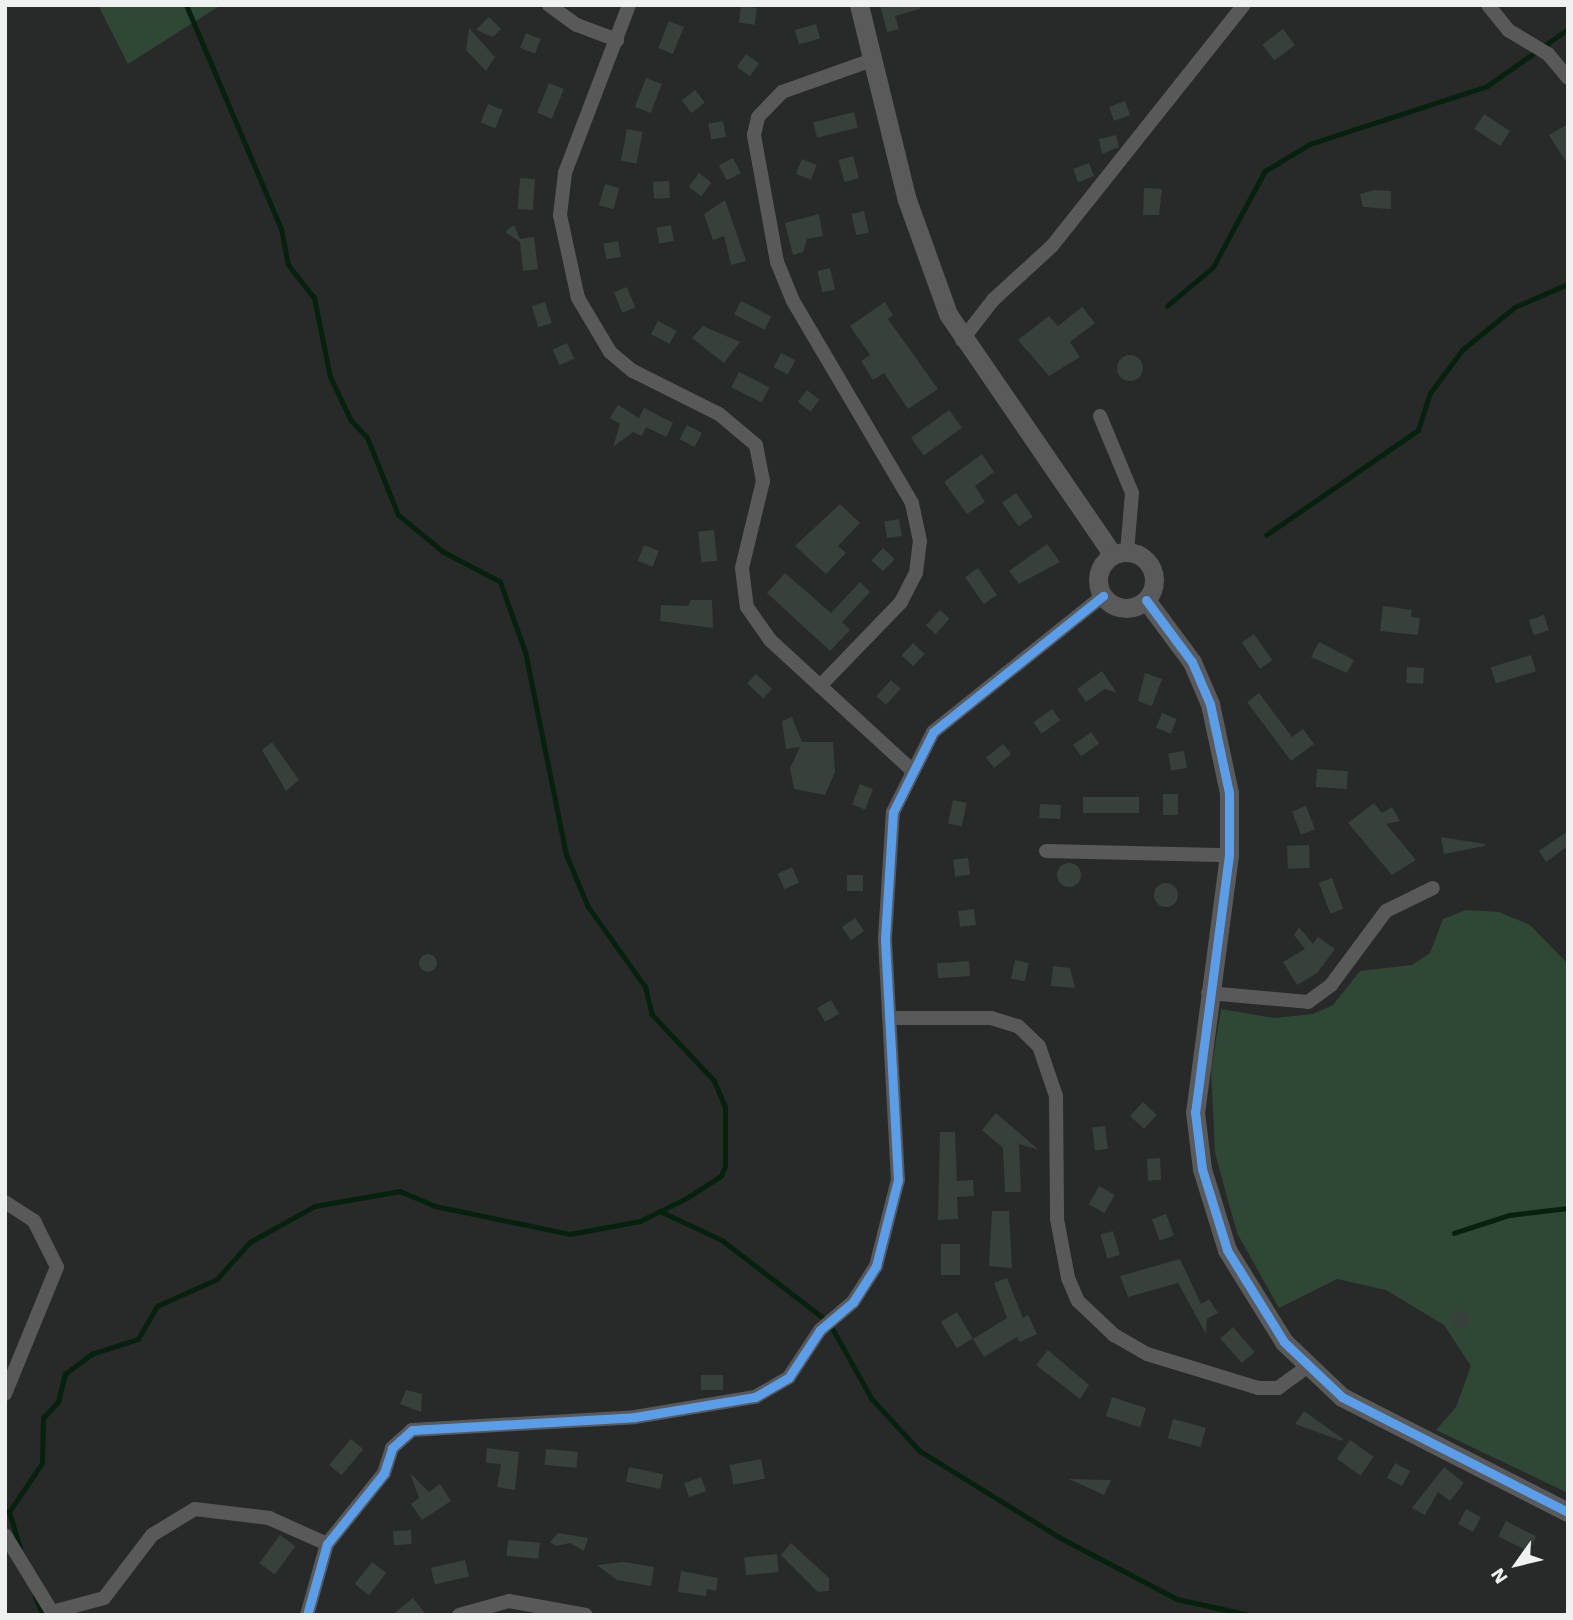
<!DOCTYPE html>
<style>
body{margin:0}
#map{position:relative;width:1573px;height:1620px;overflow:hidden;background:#272a28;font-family:"Work Sans",sans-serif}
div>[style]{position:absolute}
.green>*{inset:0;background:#2f4735}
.stream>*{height:4.5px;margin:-2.25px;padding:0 2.25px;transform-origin:2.25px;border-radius:2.25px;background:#06220f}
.building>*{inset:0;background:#37403a;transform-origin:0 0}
.round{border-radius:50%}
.street>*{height:14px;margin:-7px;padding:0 7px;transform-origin:7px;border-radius:7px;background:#595959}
.secondary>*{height:19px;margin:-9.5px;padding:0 9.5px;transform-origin:9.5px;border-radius:9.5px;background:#595a59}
.secondary>.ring{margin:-9.5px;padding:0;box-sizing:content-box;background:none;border:19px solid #595a59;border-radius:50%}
.cycleway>*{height:9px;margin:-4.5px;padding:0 4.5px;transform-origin:4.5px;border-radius:4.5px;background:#5a9eea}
span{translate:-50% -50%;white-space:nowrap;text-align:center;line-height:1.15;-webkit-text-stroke:5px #262b27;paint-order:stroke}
.frame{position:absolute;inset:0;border:7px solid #eef1ef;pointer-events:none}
.north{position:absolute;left:1482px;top:1529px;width:70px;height:70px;-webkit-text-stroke:5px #262b27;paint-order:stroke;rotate:236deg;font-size:19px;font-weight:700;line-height:28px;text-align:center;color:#eef1ef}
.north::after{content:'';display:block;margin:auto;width:24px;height:32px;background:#eef1ef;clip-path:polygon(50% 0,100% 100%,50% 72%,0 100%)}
</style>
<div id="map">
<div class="green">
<div style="clip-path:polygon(98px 5px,221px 5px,128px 64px)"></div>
<div style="clip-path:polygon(1466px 910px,1499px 912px,1530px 925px,1568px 964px,1568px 1493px,1436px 1430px,1456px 1407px,1471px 1366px,1444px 1325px,1386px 1290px,1337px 1279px,1279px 1308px,1237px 1233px,1215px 1153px,1211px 1070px,1221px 1009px,1274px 1018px,1313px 1014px,1333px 1005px,1360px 971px,1412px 965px,1430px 953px,1443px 919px)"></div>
</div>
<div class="stream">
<div style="left:1167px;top:306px;width:60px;rotate:-40.3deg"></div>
<div style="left:1213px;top:267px;width:109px;rotate:-61.6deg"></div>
<div style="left:1265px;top:171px;width:52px;rotate:-31deg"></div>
<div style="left:1310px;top:144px;width:186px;rotate:-18.1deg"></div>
<div style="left:1487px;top:86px;width:99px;rotate:-35.1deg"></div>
<div style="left:1266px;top:535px;width:185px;rotate:-34.6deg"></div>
<div style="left:1418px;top:430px;width:39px;rotate:-72deg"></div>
<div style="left:1430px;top:393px;width:54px;rotate:-53.3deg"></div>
<div style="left:1462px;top:350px;width:68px;rotate:-39.1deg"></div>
<div style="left:1515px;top:307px;width:58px;rotate:-23.5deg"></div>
<div style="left:660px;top:1211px;width:68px;rotate:25.1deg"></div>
<div style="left:722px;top:1240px;width:135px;rotate:37.5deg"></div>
<div style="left:829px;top:1322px;width:88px;rotate:60.8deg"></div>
<div style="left:872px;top:1399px;width:71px;rotate:47.3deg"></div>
<div style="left:920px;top:1451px;width:163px;rotate:31.7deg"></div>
<div style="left:1059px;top:1537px;width:133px;rotate:27.7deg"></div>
<div style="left:1177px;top:1599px;width:75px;rotate:12.4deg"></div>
<div style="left:1454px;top:1233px;width:58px;rotate:-18.1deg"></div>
<div style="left:1509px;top:1215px;width:59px;rotate:-6.8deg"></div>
<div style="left:20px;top:1548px;width:38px;rotate:-107deg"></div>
<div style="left:9px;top:1512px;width:59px;rotate:-56deg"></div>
<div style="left:42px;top:1463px;width:45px;rotate:-88.7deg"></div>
<div style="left:43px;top:1418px;width:22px;rotate:-47deg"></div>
<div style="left:58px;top:1402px;width:29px;rotate:-76deg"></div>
<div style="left:65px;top:1374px;width:34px;rotate:-37deg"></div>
<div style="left:92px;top:1354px;width:48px;rotate:-18.1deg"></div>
<div style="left:138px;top:1339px;width:38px;rotate:-60deg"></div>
<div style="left:157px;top:1306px;width:66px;rotate:-24.2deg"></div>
<div style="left:217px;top:1279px;width:50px;rotate:-48.3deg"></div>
<div style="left:250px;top:1242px;width:74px;rotate:-29deg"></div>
<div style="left:315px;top:1206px;width:86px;rotate:-10deg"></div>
<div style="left:400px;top:1191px;width:38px;rotate:23deg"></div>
<div style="left:435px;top:1206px;width:138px;rotate:11.7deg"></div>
<div style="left:570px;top:1234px;width:71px;rotate:-10.5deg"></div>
<div style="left:640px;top:1221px;width:52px;rotate:-26.1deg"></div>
<div style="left:687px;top:1198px;width:40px;rotate:-32.9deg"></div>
<div style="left:721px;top:1176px;width:11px;rotate:-68deg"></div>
<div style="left:725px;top:1166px;width:59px;rotate:-90deg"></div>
<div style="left:725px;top:1107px;width:28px;rotate:-113deg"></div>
<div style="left:714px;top:1081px;width:91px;rotate:-133.2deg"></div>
<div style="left:652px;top:1015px;width:29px;rotate:-104deg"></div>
<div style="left:645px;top:987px;width:98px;rotate:-125.5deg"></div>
<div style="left:588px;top:907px;width:56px;rotate:-112.9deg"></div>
<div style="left:566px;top:855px;width:207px;rotate:-101.4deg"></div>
<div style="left:525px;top:652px;width:74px;rotate:-109.7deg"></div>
<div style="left:500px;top:582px;width:64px;rotate:-152.2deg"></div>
<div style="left:443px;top:552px;width:58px;rotate:-140.6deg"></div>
<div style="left:398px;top:515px;width:83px;rotate:-111.9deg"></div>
<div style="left:367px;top:438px;width:23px;rotate:-133deg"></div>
<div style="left:351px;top:421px;width:49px;rotate:-115.5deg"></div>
<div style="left:330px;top:377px;width:81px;rotate:-101.4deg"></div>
<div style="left:314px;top:298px;width:42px;rotate:-128.2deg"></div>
<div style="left:288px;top:265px;width:37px;rotate:-101deg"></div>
<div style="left:281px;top:229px;width:243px;rotate:-113deg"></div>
<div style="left:35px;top:1596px;width:21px;rotate:67deg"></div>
</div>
<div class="building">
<div style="clip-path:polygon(880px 5px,919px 5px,920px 9px,895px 16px,899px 29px,887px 32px)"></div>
<div style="left:741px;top:6px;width:16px;height:17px;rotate:7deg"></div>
<div style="clip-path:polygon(489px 17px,501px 29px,493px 37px,476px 30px)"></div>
<div style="left:669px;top:21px;width:16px;height:29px;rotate:22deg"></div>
<div style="left:816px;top:24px;width:15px;height:22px;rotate:74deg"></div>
<div style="clip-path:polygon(469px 28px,495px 57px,486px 71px,466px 50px)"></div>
<div style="left:1283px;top:29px;width:20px;height:26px;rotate:53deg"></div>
<div style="left:526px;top:33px;width:16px;height:16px;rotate:22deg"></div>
<div style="left:746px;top:54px;width:16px;height:16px;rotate:35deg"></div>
<div style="left:646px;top:78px;width:17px;height:31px;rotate:21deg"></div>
<div style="left:549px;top:83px;width:16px;height:32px;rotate:22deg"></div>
<div style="left:695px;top:90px;width:16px;height:17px;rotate:52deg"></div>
<div style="left:1125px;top:101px;width:15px;height:17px;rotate:70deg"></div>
<div style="left:488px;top:104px;width:16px;height:20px;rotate:22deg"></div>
<div style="left:854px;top:112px;width:16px;height:42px;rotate:76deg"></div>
<div style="left:1484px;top:114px;width:31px;height:18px;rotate:33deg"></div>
<div style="left:723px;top:121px;width:16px;height:15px;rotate:79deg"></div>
<div style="clip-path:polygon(1568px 124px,1568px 165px,1549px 135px)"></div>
<div style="left:627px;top:129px;width:16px;height:32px;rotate:11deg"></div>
<div style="clip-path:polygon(1116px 135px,1119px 147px,1102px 154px,1099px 139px)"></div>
<div style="left:853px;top:156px;width:23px;height:15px;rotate:75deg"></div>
<div style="left:733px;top:158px;width:17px;height:16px;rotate:62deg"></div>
<div style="left:802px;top:159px;width:16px;height:16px;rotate:22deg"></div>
<div style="left:1089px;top:163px;width:14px;height:17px;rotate:69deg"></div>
<div style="left:699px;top:173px;width:16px;height:17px;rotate:38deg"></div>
<div style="left:520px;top:178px;width:15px;height:31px;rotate:4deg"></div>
<div style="left:669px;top:181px;width:17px;height:16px;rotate:87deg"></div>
<div style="left:605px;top:184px;width:15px;height:22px;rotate:16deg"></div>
<div style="clip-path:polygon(1144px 188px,1162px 189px,1159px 215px,1143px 215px)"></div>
<div style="clip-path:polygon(1374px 190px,1391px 191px,1391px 209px,1363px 207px,1360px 194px)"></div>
<div style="clip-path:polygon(725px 200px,746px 261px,731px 265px,724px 236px,713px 240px,704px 214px)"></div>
<div style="left:864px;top:211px;width:22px;height:13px;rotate:77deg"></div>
<div style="clip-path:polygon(819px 214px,823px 236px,807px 239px,803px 252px,793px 255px,785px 223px)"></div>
<div style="clip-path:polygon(514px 225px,520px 239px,534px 237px,538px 269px,523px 271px,520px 242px,505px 232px)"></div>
<div style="left:671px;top:225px;width:16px;height:15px;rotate:79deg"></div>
<div style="left:618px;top:241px;width:16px;height:15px;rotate:79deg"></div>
<div style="left:830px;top:268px;width:22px;height:13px;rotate:77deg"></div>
<div style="left:627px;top:287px;width:22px;height:14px;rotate:68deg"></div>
<div style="left:741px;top:301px;width:34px;height:15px;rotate:27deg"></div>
<div style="left:545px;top:302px;width:22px;height:14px;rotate:72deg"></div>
<div style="clip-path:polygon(885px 302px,893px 315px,888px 319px,938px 389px,908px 409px,884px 373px,873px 380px,861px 361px,870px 355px,850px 326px)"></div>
<div style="clip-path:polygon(1082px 307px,1095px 323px,1070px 342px,1080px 357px,1049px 376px,1018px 340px,1049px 316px,1058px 326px)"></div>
<div style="left:658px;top:321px;width:21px;height:15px;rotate:28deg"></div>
<div style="clip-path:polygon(703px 326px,740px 342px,724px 363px,692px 338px)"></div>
<div style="left:567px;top:343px;width:17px;height:16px;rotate:65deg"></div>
<div style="left:781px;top:353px;width:16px;height:16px;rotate:27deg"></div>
<div class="round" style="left:1117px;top:355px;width:26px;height:26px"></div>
<div style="left:739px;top:372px;width:34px;height:17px;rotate:27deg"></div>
<div style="left:807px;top:390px;width:16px;height:15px;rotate:38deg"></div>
<div style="clip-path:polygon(618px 405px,639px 418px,644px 408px,673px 423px,666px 437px,646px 427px,642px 436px,633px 432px,613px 447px,620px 424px,610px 418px)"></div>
<div style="left:949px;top:410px;width:22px;height:47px;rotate:54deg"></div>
<div style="left:687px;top:425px;width:17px;height:16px;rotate:28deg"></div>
<div style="clip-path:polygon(982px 454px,994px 472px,975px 486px,985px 502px,967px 514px,944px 482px)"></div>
<div style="left:1016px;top:493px;width:29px;height:17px;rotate:55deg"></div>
<div style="clip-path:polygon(840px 504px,860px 523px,838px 546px,846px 553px,826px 574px,795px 546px)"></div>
<div style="left:899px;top:519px;width:17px;height:15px;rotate:80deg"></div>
<div style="left:714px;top:530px;width:31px;height:16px;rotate:84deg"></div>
<div style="clip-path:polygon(1047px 544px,1060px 562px,1019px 584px,1009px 571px)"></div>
<div style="left:644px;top:545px;width:16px;height:17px;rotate:22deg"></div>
<div style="left:883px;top:548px;width:16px;height:17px;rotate:43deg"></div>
<div style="left:978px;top:568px;width:33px;height:16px;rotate:55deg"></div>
<div style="clip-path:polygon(785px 573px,831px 613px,860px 582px,870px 592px,842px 622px,850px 630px,830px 651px,767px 593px)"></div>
<div style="clip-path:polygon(691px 600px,712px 600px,713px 628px,660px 621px,661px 605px,688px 606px)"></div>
<div style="clip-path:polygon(1383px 606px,1412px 610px,1411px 617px,1420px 618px,1418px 635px,1380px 631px)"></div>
<div style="left:940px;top:610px;width:13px;height:21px;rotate:42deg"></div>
<div style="left:1544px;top:615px;width:16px;height:16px;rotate:72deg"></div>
<div style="left:1254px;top:634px;width:32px;height:15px;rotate:55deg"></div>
<div style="clip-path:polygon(1319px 642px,1354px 660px,1347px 673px,1311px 657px)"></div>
<div style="left:913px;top:643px;width:16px;height:17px;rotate:43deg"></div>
<div style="left:1531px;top:655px;width:17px;height:42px;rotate:73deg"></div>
<div style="left:1407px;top:667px;width:17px;height:16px;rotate:3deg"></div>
<div style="clip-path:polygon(1102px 671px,1117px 693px,1105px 689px,1086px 702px,1077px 689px)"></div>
<div style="clip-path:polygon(1145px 673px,1162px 679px,1152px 706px,1138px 701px)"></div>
<div style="left:756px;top:674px;width:22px;height:13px;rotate:43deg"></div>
<div style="left:891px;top:680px;width:13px;height:22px;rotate:42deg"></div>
<div style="clip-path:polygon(1259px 693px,1292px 737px,1303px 729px,1314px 744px,1291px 761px,1247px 702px)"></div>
<div style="left:1052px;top:709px;width:14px;height:23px;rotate:54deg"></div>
<div style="left:1162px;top:713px;width:16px;height:16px;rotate:22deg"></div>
<div style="clip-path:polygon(792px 717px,802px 742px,833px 742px,835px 772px,825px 795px,794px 789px,790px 768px,800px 747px,786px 749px,782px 721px)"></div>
<div style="left:1091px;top:732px;width:14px;height:22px;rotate:54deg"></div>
<div style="clip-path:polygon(272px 742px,299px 780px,286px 791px,262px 750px)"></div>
<div style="left:1003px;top:744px;width:13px;height:22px;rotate:51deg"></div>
<div style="left:1184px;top:751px;width:17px;height:16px;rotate:80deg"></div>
<div style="left:1317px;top:769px;width:31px;height:18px;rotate:4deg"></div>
<div style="left:860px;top:784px;width:14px;height:22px;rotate:21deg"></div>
<div style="left:1163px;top:794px;width:15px;height:21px"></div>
<div style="left:1139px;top:797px;width:16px;height:56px;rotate:90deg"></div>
<div style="left:953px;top:800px;width:14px;height:24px;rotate:12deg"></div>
<div style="clip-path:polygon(1374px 803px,1382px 813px,1392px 807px,1400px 821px,1386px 824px,1416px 860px,1392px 875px,1348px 823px)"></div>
<div style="left:1040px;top:804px;width:21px;height:14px;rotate:3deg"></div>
<div style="left:1306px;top:806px;width:25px;height:15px;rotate:69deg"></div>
<div style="clip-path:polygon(1568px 831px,1568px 846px,1546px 862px,1539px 851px)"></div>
<div style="clip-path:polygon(1441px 837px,1485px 844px,1485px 846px,1444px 854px)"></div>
<div style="left:1309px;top:845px;width:23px;height:22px;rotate:88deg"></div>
<div style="left:968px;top:858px;width:17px;height:15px;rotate:83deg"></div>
<div class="round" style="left:1057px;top:863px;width:24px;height:24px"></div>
<div style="left:792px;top:867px;width:17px;height:16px;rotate:65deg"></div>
<div style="left:847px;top:875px;width:16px;height:16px"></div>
<div style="left:1332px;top:878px;width:33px;height:14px;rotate:70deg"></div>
<div class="round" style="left:1154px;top:883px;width:24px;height:24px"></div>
<div style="left:974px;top:909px;width:16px;height:16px;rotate:83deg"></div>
<div style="left:855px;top:918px;width:16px;height:16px;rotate:55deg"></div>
<div style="clip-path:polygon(1299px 927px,1313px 944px,1318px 937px,1335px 949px,1317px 973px,1297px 985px,1283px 962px,1305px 949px,1294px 935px)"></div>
<div class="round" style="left:419px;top:954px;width:18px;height:18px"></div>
<div style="left:1015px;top:960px;width:14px;height:19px;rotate:12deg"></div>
<div style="left:969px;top:961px;width:15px;height:32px;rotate:86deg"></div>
<div style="clip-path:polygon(1053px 966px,1070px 968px,1075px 988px,1051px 986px)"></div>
<div style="left:831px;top:1000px;width:16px;height:16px;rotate:60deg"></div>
<div style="left:1143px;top:1102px;width:19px;height:19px;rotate:43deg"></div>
<div style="clip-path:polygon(996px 1113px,1039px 1150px,1019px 1144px,1021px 1192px,1005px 1192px,1003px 1148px,982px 1130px)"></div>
<div style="left:1105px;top:1126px;width:23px;height:13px;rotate:83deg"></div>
<div style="clip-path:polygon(940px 1132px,955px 1132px,957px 1181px,973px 1180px,974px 1196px,957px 1197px,958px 1219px,938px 1220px)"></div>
<div style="left:1160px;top:1158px;width:22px;height:13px;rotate:87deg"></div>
<div style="left:1099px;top:1186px;width:18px;height:21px;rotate:29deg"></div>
<div style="clip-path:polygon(992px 1211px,1009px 1211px,1012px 1268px,989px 1266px)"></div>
<div style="left:1166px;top:1214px;width:23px;height:15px;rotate:70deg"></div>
<div style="left:1113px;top:1231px;width:25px;height:13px;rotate:74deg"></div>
<div style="left:941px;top:1244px;width:19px;height:31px"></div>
<div style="clip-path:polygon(1180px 1259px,1201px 1304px,1209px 1299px,1218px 1313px,1207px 1319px,1206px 1334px,1178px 1283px,1128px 1297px,1120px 1276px)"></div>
<div style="clip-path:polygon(1007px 1278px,1023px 1318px,1028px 1315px,1037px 1334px,1020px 1342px,1017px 1337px,984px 1357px,973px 1339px,1007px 1318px,994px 1283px)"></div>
<div class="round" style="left:1451px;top:1311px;width:18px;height:18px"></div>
<div style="left:957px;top:1312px;width:31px;height:19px;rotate:59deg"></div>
<div style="left:1233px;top:1327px;width:33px;height:17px;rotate:49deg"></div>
<div style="clip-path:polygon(1048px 1350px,1089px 1385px,1080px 1399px,1036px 1365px)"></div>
<div style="left:701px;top:1375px;width:22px;height:15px"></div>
<div style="clip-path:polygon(406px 1390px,422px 1394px,421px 1412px,400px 1404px)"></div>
<div style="left:1112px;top:1397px;width:36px;height:20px;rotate:18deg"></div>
<div style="clip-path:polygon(1304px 1411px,1343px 1439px,1342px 1441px,1295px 1424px)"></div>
<div style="left:1173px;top:1419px;width:34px;height:20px;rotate:15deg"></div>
<div style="left:351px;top:1439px;width:16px;height:34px;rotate:40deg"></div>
<div style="left:1350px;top:1440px;width:29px;height:23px;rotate:35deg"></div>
<div style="clip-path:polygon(487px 1448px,519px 1452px,515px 1490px,497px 1487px,501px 1464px,486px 1463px)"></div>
<div style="left:546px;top:1449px;width:32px;height:16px;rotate:5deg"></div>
<div style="left:761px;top:1459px;width:20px;height:32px;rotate:79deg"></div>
<div style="left:1395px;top:1463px;width:17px;height:17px;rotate:28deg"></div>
<div style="left:629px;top:1467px;width:35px;height:15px;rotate:12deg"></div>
<div style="clip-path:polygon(1444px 1467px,1464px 1483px,1450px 1501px,1438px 1492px,1425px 1515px,1412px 1508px)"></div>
<div style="clip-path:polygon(410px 1473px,429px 1492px,440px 1484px,451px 1501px,422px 1520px,411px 1504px,419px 1498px)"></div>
<div style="left:701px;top:1477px;width:15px;height:18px;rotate:70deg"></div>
<div style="clip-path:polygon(1069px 1479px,1111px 1480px,1104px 1495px)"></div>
<div style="left:1466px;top:1509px;width:17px;height:17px;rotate:28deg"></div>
<div style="left:1506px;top:1521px;width:34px;height:17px;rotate:27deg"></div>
<div style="left:411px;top:1530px;width:14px;height:18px;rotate:86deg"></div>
<div style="clip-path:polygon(558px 1533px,588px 1538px,584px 1551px,570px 1543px,556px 1546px,550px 1542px)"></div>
<div style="left:280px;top:1535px;width:19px;height:35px;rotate:36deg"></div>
<div style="left:508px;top:1540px;width:32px;height:16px;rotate:5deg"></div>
<div style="clip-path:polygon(791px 1543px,829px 1578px,829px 1591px,818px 1592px,781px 1555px)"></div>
<div style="left:777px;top:1554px;width:18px;height:33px;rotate:84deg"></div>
<div style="left:465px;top:1560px;width:17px;height:35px;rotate:77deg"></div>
<div style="left:372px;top:1562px;width:18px;height:28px;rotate:38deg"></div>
<div style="clip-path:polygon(624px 1562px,654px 1567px,651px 1586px,617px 1580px,597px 1565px)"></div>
<div style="clip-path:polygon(681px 1571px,718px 1578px,716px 1591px,707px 1589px,706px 1596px,678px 1592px)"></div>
<div style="clip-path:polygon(413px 1598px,426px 1615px,392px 1615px)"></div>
</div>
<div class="street">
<div style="left:549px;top:5px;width:34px;rotate:36deg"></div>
<div style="left:577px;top:25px;width:43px;rotate:20.6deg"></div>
<div style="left:629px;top:5px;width:180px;rotate:110.9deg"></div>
<div style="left:565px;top:173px;width:42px;rotate:96.8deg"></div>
<div style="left:560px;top:215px;width:85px;rotate:77.8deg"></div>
<div style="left:578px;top:298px;width:63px;rotate:59.3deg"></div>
<div style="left:610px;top:352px;width:30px;rotate:40deg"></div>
<div style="left:633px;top:371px;width:96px;rotate:26.6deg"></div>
<div style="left:719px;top:414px;width:48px;rotate:40deg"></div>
<div style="left:756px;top:445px;width:37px;rotate:79deg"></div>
<div style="left:763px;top:481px;width:89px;rotate:103.6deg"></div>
<div style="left:742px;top:568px;width:39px;rotate:83deg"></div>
<div style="left:747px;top:607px;width:40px;rotate:55.1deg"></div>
<div style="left:770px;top:640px;width:191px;rotate:42.5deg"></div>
<div style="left:1488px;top:5px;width:32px;rotate:51deg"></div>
<div style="left:1508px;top:30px;width:47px;rotate:31deg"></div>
<div style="left:1548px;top:54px;width:31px;rotate:50deg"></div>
<div style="left:962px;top:340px;width:51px;rotate:-52.2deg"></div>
<div style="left:993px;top:300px;width:80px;rotate:-42.5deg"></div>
<div style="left:1052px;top:246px;width:308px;rotate:-51.5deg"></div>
<div style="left:1100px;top:416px;width:83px;rotate:67.4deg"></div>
<div style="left:1132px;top:493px;width:59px;rotate:94.8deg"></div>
<div style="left:820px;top:686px;width:117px;rotate:-46deg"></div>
<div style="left:901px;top:602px;width:33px;rotate:-63deg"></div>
<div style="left:916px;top:573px;width:32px;rotate:-83deg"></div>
<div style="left:920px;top:541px;width:39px;rotate:-102deg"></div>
<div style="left:912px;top:503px;width:234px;rotate:-120.5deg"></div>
<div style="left:793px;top:301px;width:42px;rotate:-112.3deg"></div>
<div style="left:777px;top:262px;width:129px;rotate:-100.3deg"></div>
<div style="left:754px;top:135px;width:18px;rotate:-77deg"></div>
<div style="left:758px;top:117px;width:35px;rotate:-46deg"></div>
<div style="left:782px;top:92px;width:96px;rotate:-19.6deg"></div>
<div style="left:1046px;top:851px;width:183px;rotate:1.3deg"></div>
<div style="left:1208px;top:993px;width:100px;rotate:5.1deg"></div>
<div style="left:1308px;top:1002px;width:29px;rotate:-36deg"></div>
<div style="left:1331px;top:985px;width:92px;rotate:-53.4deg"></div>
<div style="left:1386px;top:911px;width:52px;rotate:-26.1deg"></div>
<div style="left:893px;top:1018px;width:98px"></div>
<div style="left:991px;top:1018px;width:28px;rotate:17deg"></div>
<div style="left:1018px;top:1026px;width:29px;rotate:44deg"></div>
<div style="left:1039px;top:1046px;width:53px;rotate:71.2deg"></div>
<div style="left:1056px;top:1096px;width:123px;rotate:89.5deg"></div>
<div style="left:1057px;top:1219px;width:60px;rotate:79.4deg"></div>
<div style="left:1068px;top:1278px;width:25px;rotate:67deg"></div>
<div style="left:1078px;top:1301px;width:50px;rotate:43.4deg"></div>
<div style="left:1114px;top:1335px;width:38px;rotate:30deg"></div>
<div style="left:1147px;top:1354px;width:116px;rotate:17deg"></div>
<div style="left:1258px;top:1388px;width:20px"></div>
<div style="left:1278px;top:1388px;width:36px;rotate:-36deg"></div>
<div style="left:5px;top:1202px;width:35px;rotate:33deg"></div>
<div style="left:34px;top:1221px;width:51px;rotate:63.4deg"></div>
<div style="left:57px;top:1267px;width:137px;rotate:112.3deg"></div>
<div style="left:5px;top:1535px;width:90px;rotate:58.6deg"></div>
<div style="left:52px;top:1612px;width:54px;rotate:-15.1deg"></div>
<div style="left:104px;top:1598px;width:79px;rotate:-52.7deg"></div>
<div style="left:152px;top:1535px;width:50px;rotate:-31.2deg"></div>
<div style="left:195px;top:1509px;width:75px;rotate:6.9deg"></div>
<div style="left:269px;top:1518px;width:64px;rotate:24.1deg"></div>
<div style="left:307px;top:1615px;width:74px;rotate:-74.3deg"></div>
<div style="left:327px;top:1544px;width:91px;rotate:-51.2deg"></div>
<div style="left:384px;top:1473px;width:26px;rotate:-72deg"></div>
<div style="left:392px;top:1448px;width:27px;rotate:-42deg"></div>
<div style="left:412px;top:1430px;width:223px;rotate:-3.3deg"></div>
<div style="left:635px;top:1417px;width:122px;rotate:-9.5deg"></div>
<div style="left:755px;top:1397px;width:39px;rotate:-30deg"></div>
<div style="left:789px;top:1377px;width:56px;rotate:-56.6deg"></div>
<div style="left:820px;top:1330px;width:43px;rotate:-40.3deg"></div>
<div style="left:853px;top:1302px;width:43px;rotate:-57.4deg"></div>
<div style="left:876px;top:1266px;width:89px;rotate:-75.7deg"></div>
<div style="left:898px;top:1180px;width:242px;rotate:-93.1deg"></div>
<div style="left:885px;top:938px;width:126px;rotate:-86.4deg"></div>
<div style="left:893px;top:812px;width:89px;rotate:-63.4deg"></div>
<div style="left:933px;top:732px;width:218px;rotate:-38.7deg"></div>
<div style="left:459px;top:1615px;width:52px;rotate:-15.6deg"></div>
<div style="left:509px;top:1601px;width:78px;rotate:10.3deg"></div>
</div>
<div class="secondary">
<div style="left:859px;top:5px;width:201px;rotate:76.2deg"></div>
<div style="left:907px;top:200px;width:121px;rotate:70.2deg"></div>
<div style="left:948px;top:314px;width:292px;rotate:55.6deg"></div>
<div class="ring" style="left:1098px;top:552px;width:37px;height:37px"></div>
<div style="left:1146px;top:600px;width:77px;rotate:53.4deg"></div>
<div style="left:1192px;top:662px;width:46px;rotate:66.8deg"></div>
<div style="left:1210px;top:704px;width:91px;rotate:77.9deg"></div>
<div style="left:1229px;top:793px;width:62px;rotate:90deg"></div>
<div style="left:1229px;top:855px;width:259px;rotate:97.5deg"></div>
<div style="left:1195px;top:1112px;width:57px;rotate:83deg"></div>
<div style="left:1202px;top:1169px;width:85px;rotate:72.8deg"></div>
<div style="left:1227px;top:1250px;width:108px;rotate:58.2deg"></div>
<div style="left:1284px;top:1342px;width:80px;rotate:43.5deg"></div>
<div style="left:1342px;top:1397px;width:254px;rotate:27deg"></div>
</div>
<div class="cycleway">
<div style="left:1146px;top:600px;width:77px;rotate:53.4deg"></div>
<div style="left:1192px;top:662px;width:46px;rotate:66.8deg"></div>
<div style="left:1210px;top:704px;width:91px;rotate:77.9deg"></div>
<div style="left:1229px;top:793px;width:62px;rotate:90deg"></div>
<div style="left:1229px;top:855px;width:259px;rotate:97.5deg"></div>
<div style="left:1195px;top:1112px;width:57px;rotate:83deg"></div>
<div style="left:1202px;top:1169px;width:85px;rotate:72.8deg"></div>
<div style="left:1227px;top:1250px;width:108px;rotate:58.2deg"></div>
<div style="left:1284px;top:1342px;width:80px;rotate:43.5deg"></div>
<div style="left:1342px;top:1397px;width:254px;rotate:27deg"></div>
<div style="left:307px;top:1615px;width:74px;rotate:-74.3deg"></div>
<div style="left:327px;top:1544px;width:91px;rotate:-51.2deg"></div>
<div style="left:384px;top:1473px;width:26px;rotate:-72deg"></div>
<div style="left:392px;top:1448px;width:27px;rotate:-42deg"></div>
<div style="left:412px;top:1430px;width:223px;rotate:-3.3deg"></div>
<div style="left:635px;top:1417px;width:122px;rotate:-9.5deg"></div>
<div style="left:755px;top:1397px;width:39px;rotate:-30deg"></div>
<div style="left:789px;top:1377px;width:56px;rotate:-56.6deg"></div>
<div style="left:820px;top:1330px;width:43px;rotate:-40.3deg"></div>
<div style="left:853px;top:1302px;width:43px;rotate:-57.4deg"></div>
<div style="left:876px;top:1266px;width:89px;rotate:-75.7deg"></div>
<div style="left:898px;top:1180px;width:242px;rotate:-93.1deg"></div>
<div style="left:885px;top:938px;width:126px;rotate:-86.4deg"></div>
<div style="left:893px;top:812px;width:89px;rotate:-63.4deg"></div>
<div style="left:933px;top:732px;width:218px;rotate:-38.7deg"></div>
</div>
<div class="frame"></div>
<div class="north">N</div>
</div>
